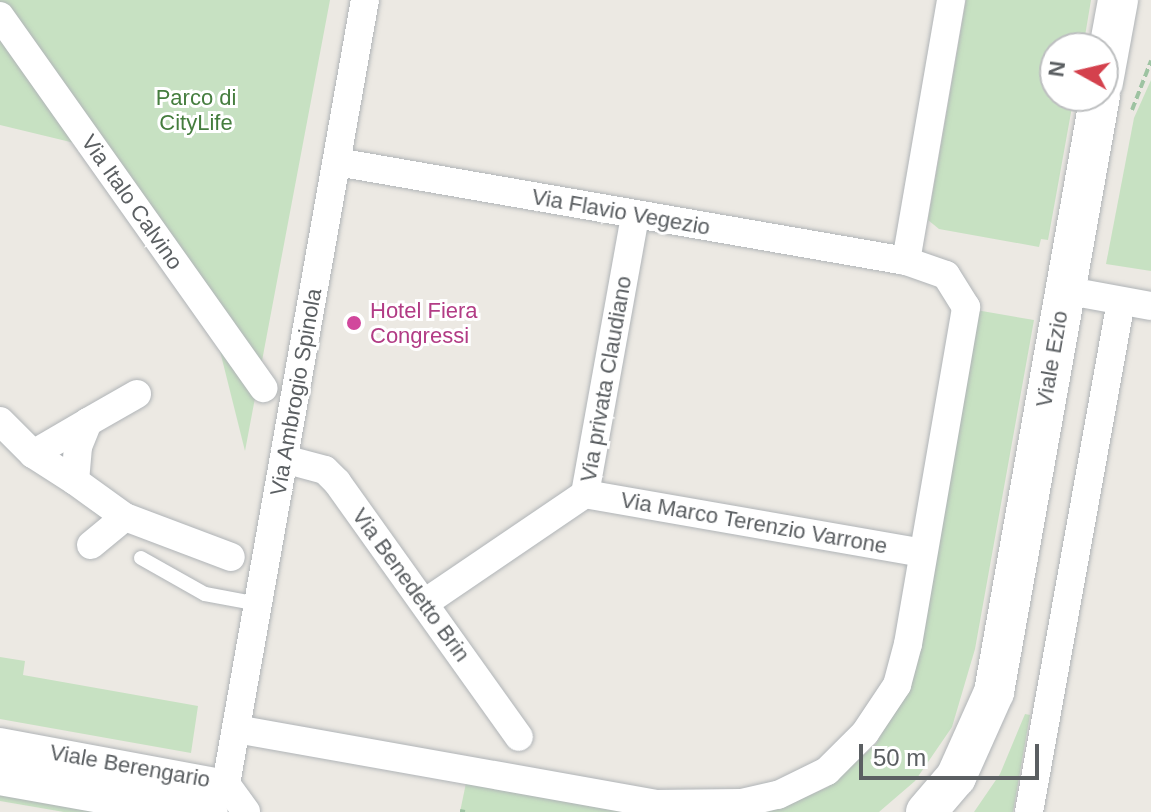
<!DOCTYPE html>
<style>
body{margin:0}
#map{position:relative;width:1151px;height:812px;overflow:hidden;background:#ece9e3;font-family:Arial,sans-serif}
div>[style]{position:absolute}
.green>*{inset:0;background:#c7e1c2}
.path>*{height:4px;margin-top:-2px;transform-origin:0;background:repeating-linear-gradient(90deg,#9ec3a2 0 8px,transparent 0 12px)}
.roads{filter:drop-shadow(0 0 2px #b0b4b7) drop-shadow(0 0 2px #b0b4b7)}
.lane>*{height:14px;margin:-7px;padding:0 7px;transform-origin:7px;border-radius:7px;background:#fff}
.street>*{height:28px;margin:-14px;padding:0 14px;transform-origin:14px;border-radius:14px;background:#fff}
.secondary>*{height:40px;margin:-20px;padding:0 20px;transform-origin:20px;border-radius:20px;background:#fff}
.dots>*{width:22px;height:22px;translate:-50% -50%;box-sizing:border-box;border:4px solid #fff;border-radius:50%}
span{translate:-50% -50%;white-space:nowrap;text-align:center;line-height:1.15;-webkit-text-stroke:6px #fff;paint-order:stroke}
.park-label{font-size:22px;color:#457d3e}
.street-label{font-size:22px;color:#5b5f62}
.hotel-label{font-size:22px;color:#b23c85}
.left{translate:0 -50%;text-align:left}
.north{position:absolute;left:1039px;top:32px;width:80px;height:80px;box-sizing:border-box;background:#fff;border:2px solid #bdbfc0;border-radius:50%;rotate:278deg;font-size:22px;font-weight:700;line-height:32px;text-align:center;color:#5b5f62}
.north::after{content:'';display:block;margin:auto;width:28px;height:36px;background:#d4414d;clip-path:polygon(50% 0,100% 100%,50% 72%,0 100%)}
.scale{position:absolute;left:859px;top:744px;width:180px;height:36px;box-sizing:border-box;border:4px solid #5b5f62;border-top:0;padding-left:10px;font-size:24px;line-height:28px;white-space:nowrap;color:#5b5f62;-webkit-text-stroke:6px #fff;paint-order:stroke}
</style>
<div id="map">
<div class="green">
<div style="clip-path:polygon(0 0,330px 0,245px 451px,217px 339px,87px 146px,0 125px)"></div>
<div style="clip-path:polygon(966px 0,1091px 0,1083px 48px,1055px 48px,1055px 96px,1074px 96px,1048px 240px,1041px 239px,1039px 247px,939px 229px,928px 220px)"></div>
<div style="clip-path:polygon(1151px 80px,1151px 271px,1106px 264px,1134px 118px)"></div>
<div style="clip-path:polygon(976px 310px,1034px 320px,975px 649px,952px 727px,915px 781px,879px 812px,753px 812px,787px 805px,828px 787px,876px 744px,907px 689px)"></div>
<div style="clip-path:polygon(0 657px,25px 661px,23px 675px,198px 706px,191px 753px,0 719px)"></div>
<div style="clip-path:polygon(1025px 714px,1030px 715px,1013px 812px,974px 812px,1000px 774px)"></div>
<div style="clip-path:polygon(466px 783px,637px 812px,460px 812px)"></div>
<div style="clip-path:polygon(0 789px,131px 812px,64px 812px,0 801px)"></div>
</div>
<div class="path">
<div style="left:1132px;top:110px;width:53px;rotate:-68.8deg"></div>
<div style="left:460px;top:811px;width:5px;rotate:11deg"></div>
</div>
<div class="roads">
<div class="lane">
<div style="left:141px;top:558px;width:73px;rotate:29.4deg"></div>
<div style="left:205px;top:594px;width:55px;rotate:10.5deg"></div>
</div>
<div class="street">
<div style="left:0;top:16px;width:456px;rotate:54.7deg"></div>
<div style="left:906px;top:261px;width:265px;rotate:-80.2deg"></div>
<div style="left:1064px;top:290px;width:88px;rotate:10.4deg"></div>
<div style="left:137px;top:394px;width:56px;rotate:150.3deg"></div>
<div style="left:88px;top:422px;width:27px;rotate:112deg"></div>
<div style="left:78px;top:447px;width:34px;rotate:95deg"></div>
<div style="left:75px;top:481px;width:62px;rotate:35.8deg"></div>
<div style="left:125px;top:517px;width:113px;rotate:20.7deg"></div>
<div style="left:0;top:421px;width:47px;rotate:45deg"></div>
<div style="left:284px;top:459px;width:42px;rotate:15deg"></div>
<div style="left:325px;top:470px;width:17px;rotate:45deg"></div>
<div style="left:337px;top:482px;width:313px;rotate:54.5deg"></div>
<div style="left:75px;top:481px;width:50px;rotate:-147.3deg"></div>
<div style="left:33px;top:454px;width:64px;rotate:-30.2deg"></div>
<div style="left:585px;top:494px;width:343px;rotate:9.9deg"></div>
<div style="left:91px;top:545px;width:44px;rotate:-39.5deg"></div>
<div style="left:426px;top:602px;width:192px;rotate:-34.2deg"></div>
<div style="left:585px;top:494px;width:283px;rotate:-79.8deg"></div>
<div style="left:236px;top:729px;width:426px;rotate:10.1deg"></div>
<div style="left:655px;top:804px;width:87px;rotate:-0.7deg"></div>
<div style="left:742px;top:803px;width:37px;rotate:-13deg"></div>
<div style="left:778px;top:795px;width:55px;rotate:-26.1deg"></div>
<div style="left:827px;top:771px;width:54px;rotate:-45deg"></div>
<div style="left:865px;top:733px;width:58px;rotate:-56.3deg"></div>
<div style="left:897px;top:685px;width:42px;rotate:-75deg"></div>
<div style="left:908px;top:644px;width:342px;rotate:-80.2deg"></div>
<div style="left:966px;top:307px;width:38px;rotate:-122deg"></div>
<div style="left:946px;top:275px;width:42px;rotate:-160.7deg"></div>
<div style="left:906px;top:261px;width:578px;rotate:-170.13deg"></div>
<div style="left:0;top:742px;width:230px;rotate:10.5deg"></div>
<div style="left:226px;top:784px;width:34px;rotate:54deg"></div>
<div style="left:226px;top:784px;width:796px;rotate:-79.95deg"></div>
<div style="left:1029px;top:812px;width:519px;rotate:-79.79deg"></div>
</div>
<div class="secondary">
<div style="left:1103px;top:82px;width:83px;rotate:-79.6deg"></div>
<div style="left:0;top:775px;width:211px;rotate:10.1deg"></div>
<div style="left:926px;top:812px;width:46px;rotate:-49.4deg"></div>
<div style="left:956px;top:777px;width:93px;rotate:-65.9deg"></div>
<div style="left:994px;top:692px;width:605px;rotate:-79.92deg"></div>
</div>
</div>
<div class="dots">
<div style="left:354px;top:323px;background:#d1479c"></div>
</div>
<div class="park-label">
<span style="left:196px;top:110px">Parco di<br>CityLife</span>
</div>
<div class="street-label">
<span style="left:132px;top:202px;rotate:55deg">Via Italo Calvino</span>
<span style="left:621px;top:212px;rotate:10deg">Via Flavio Vegezio</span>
<span style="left:1052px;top:359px;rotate:-80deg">Viale Ezio</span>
<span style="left:606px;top:379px;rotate:-80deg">Via privata Claudiano</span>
<span style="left:296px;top:392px;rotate:-80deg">Via Ambrogio Spinola</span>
<span style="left:754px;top:523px;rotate:10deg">Via Marco Terenzio Varrone</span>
<span style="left:411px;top:585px;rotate:54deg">Via Benedetto Brin</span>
<span style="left:130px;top:766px;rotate:10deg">Viale Berengario</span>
</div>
<div class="hotel-label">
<span class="left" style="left:370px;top:323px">Hotel Fiera<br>Congressi</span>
</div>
<div class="north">N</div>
<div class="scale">50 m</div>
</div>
